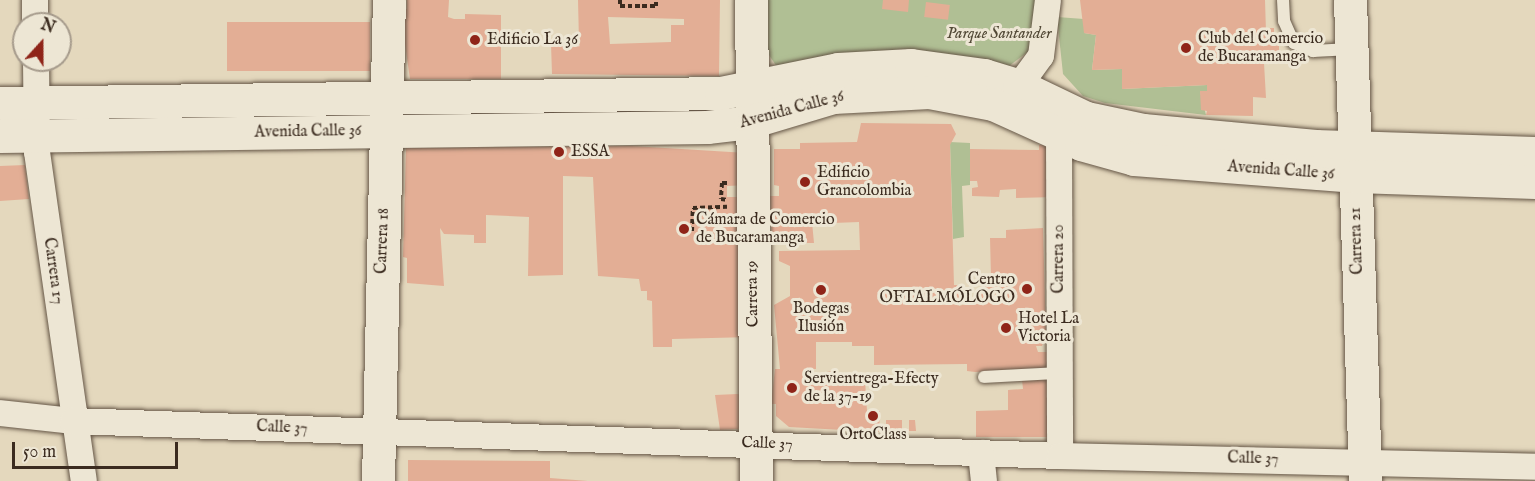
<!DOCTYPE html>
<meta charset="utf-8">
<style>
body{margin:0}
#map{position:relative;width:1535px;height:481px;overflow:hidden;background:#e4d8bd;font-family:"IM FELL English",serif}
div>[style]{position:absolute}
.green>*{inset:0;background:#b0bf94}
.building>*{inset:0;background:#e3ae95;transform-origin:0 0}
.path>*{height:4px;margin-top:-2px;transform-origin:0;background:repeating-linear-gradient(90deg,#3b2b1f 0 4.5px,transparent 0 7.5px)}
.roads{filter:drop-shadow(0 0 2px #655646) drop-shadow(0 0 2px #655646)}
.lane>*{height:12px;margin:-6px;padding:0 6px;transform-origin:6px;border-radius:6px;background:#ede6d4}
.street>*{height:26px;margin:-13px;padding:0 13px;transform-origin:13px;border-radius:13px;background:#ede6d4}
.secondary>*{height:33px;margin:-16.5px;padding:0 16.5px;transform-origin:16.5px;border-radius:16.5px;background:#ede6d4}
.dots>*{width:16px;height:16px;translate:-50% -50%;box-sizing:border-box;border:3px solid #ede6d4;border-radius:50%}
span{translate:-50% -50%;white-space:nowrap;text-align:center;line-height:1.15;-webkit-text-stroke:6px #ede6d4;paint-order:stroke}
.park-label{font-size:16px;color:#524936;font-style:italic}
.poi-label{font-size:16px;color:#3b2b1f}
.left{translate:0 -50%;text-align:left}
.right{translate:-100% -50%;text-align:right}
.street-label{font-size:16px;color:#3b2b1f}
.north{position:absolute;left:12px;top:12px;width:60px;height:60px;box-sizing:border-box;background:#ede6d4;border:2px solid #a69b8c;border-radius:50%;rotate:21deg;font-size:16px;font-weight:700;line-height:24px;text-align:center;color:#3b2b1f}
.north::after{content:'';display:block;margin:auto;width:21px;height:27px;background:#8f2418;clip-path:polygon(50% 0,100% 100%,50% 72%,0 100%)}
.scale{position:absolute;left:12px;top:442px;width:166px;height:27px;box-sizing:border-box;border:3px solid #3b2b1f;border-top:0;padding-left:8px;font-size:18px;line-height:21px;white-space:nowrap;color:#3b2b1f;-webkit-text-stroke:4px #ede6d4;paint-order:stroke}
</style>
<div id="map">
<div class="green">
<div style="clip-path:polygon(766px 0,1036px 0,1036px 39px,1029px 51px,1005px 69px,777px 67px,767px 52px)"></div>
<div style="clip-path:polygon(1057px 17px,1084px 19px,1084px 33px,1096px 35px,1092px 70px,1122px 69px,1122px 89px,1207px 85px,1207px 91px,1200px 91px,1206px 115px,1105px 103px,1083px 96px,1063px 74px)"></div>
<div style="clip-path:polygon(950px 142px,970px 143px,970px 185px,962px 186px,964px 237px,953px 239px)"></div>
</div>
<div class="building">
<div style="clip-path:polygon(407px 0,449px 0,448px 17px,454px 19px,465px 19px,465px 14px,501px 15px,501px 79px,410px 79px,403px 30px,402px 9px,407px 9px)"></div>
<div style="clip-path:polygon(evenodd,578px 0,720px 0,719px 76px,552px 74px,551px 44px,579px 42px,578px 0,608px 17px,684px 19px,684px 25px,671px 25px,671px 42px,610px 44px,608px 17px)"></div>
<div style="clip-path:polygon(883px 0,909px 0,908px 12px,882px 9px)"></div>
<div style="clip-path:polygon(1080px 0,1265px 0,1266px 32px,1271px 33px,1270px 28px,1274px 28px,1274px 33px,1279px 33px,1279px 62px,1264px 63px,1266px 98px,1253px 97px,1253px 116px,1206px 115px,1207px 111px,1201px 110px,1200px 91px,1207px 91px,1207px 85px,1122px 89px,1122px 69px,1092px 70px,1096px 35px,1084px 33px)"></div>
<div style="left:926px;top:2px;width:24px;height:15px;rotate:7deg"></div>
<div style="left:370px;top:22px;width:49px;height:143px;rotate:90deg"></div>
<div style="clip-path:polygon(861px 123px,951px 124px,956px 134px,950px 145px,954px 285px,959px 285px,959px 306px,981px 299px,981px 277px,991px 277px,990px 238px,1006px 238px,1006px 230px,1043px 228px,1046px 335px,1042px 346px,1036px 346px,1038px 352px,1047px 352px,1055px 437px,976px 437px,976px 411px,1008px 410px,1008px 390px,1023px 389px,1021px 370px,975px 372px,967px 371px,967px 364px,874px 365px,874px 346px,852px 346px,852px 342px,816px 342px,816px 369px,811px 369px,811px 375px,832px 371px,832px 377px,846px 378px,847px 373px,855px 373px,854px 380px,865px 380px,867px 411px,880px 411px,879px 432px,789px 427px,776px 416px,776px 404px,771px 404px,775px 369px,780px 369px,774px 305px,790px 296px,790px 266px,779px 261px,779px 251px,860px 250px,859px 222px,833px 223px,832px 219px,812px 222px,814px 243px,772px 243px,770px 196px,779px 196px,779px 186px,774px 185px,774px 149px,800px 149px,800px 143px,857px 142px)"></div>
<div style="clip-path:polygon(1039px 145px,1049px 145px,1056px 197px,1016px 198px,1016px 189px,1000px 190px,999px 197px,972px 196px,972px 188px,978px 187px,977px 181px,970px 181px,970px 149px,1039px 150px)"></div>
<div style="clip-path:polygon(632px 146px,747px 153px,747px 185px,727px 186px,727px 197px,740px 197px,751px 337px,672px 339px,672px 347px,653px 347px,652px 301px,647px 300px,647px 291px,641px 291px,639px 279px,598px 276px,593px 177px,563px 176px,563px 275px,528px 276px,529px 217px,486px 215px,486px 243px,474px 243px,474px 235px,444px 234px,440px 228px,444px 286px,407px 283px,407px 258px,403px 257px,406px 148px)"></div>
<div style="clip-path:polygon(25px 165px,29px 199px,0 201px,0 166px)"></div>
<div style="clip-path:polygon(737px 394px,745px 395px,743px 424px,738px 429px,720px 430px,715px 395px)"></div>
<div style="left:886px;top:420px;width:16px;height:12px"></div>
<div style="clip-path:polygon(909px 420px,915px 420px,916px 431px,909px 431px)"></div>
<div style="clip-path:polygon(408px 460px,550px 461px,550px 478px,588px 481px,408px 481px)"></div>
</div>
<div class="path">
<div style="left:620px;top:0;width:6px;rotate:90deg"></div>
<div style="left:620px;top:6px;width:36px"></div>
<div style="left:656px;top:6px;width:6px;rotate:-90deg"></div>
<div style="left:727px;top:183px;width:5px;rotate:180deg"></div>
<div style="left:722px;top:183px;width:16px;rotate:94deg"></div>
<div style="left:721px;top:199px;width:7px;rotate:8deg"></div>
<div style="left:692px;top:231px;width:23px;rotate:-88deg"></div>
<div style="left:693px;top:208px;width:34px;rotate:-2deg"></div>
</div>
<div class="roads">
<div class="lane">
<div style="left:1283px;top:0;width:21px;rotate:87deg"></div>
<div style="left:1284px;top:21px;width:24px;rotate:66deg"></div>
<div style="left:1294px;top:43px;width:21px;rotate:23deg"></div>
<div style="left:1313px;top:51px;width:38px;rotate:-3deg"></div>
<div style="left:984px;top:377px;width:75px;rotate:-3.1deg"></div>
</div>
<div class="street">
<div style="left:35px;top:0;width:24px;rotate:90deg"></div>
<div style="left:36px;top:60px;width:92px;rotate:89.4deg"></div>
<div style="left:37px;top:152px;width:332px;rotate:81.9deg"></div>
<div style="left:1019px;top:86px;width:37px;rotate:-54deg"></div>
<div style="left:1041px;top:56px;width:56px;rotate:-82.9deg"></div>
<div style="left:1059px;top:134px;width:322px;rotate:89.8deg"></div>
<div style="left:0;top:413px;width:73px;rotate:6.3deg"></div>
<div style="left:73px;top:421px;width:988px;rotate:2.03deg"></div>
<div style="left:1060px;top:456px;width:475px;rotate:1.3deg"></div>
<div style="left:981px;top:453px;width:28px;rotate:84deg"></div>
</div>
<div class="secondary">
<div style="left:751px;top:0;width:481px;rotate:89.4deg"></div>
<div style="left:1350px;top:0;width:481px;rotate:88.2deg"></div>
<div style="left:0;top:103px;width:721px;rotate:-0.79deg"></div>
<div style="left:721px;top:93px;width:119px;rotate:-11.6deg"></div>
<div style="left:838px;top:69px;width:73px;rotate:-3.1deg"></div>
<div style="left:911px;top:65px;width:74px;rotate:7.8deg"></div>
<div style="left:984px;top:75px;width:37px;rotate:17deg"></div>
<div style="left:1019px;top:86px;width:74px;rotate:25.5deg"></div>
<div style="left:1086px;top:118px;width:58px;rotate:11.9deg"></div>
<div style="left:1143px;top:130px;width:173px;rotate:5.3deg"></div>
<div style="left:1315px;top:146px;width:220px;rotate:1.8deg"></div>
<div style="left:0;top:136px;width:707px;rotate:-0.73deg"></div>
<div style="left:707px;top:127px;width:43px;rotate:-6.6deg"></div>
<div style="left:750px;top:122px;width:87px;rotate:-16.8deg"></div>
<div style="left:833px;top:97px;width:96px;rotate:-3deg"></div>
<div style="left:929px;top:92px;width:65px;rotate:10.6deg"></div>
<div style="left:993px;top:104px;width:97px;rotate:24.4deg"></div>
<div style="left:1081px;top:144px;width:55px;rotate:15.8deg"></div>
<div style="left:1134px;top:159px;width:223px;rotate:4.4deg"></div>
<div style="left:1356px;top:176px;width:179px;rotate:1.9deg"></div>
<div style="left:378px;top:481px;width:481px;rotate:-88.7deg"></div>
</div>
</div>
<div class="dots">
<div style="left:475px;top:40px;background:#8f2418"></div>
<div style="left:1186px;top:48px;background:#8f2418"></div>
<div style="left:559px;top:152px;background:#8f2418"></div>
<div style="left:805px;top:182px;background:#8f2418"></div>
<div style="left:684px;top:229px;background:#8f2418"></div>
<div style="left:1027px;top:289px;background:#8f2418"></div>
<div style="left:821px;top:290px;background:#8f2418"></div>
<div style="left:1006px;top:328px;background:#8f2418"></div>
<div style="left:792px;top:388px;background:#8f2418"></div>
<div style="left:873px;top:416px;background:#8f2418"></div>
</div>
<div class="park-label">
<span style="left:999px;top:34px">Parque Santander</span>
</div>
<div class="poi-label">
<span class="left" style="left:1198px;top:48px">Club del Comercio<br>de Bucaramanga</span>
<span class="left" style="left:487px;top:40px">Edificio La 36</span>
<span class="left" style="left:571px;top:152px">ESSA</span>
<span class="left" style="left:817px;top:182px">Edificio<br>Grancolombia</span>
<span class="left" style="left:696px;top:229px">Cámara de Comercio<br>de Bucaramanga</span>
<span class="right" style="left:1015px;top:289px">Centro<br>OFTALMÓLOGO</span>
<span style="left:821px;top:318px">Bodegas<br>Ilusión</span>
<span class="left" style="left:1018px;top:328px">Hotel La<br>Victoria</span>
<span class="left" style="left:804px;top:388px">Servientrega-Efecty<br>de la 37-19</span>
<span style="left:873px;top:435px">OrtoClass</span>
</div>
<div class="street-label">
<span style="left:792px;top:110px;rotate:-15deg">Avenida Calle 36</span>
<span style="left:308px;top:132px;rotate:-1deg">Avenida Calle 36</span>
<span style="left:1281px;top:171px;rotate:4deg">Avenida Calle 36</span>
<span style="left:383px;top:241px;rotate:-88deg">Carrera 18</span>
<span style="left:1357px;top:241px;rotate:-92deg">Carrera 21</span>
<span style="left:1059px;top:259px;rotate:-90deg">Carrera 20</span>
<span style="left:53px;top:271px;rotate:82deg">Carrera 17</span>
<span style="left:753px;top:294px;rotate:-91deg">Carrera 19</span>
<span style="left:282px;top:428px;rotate:2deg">Calle 37</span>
<span style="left:767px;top:444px;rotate:2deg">Calle 37</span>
<span style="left:1253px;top:459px;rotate:1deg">Calle 37</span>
</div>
<div class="north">N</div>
<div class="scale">50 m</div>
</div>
